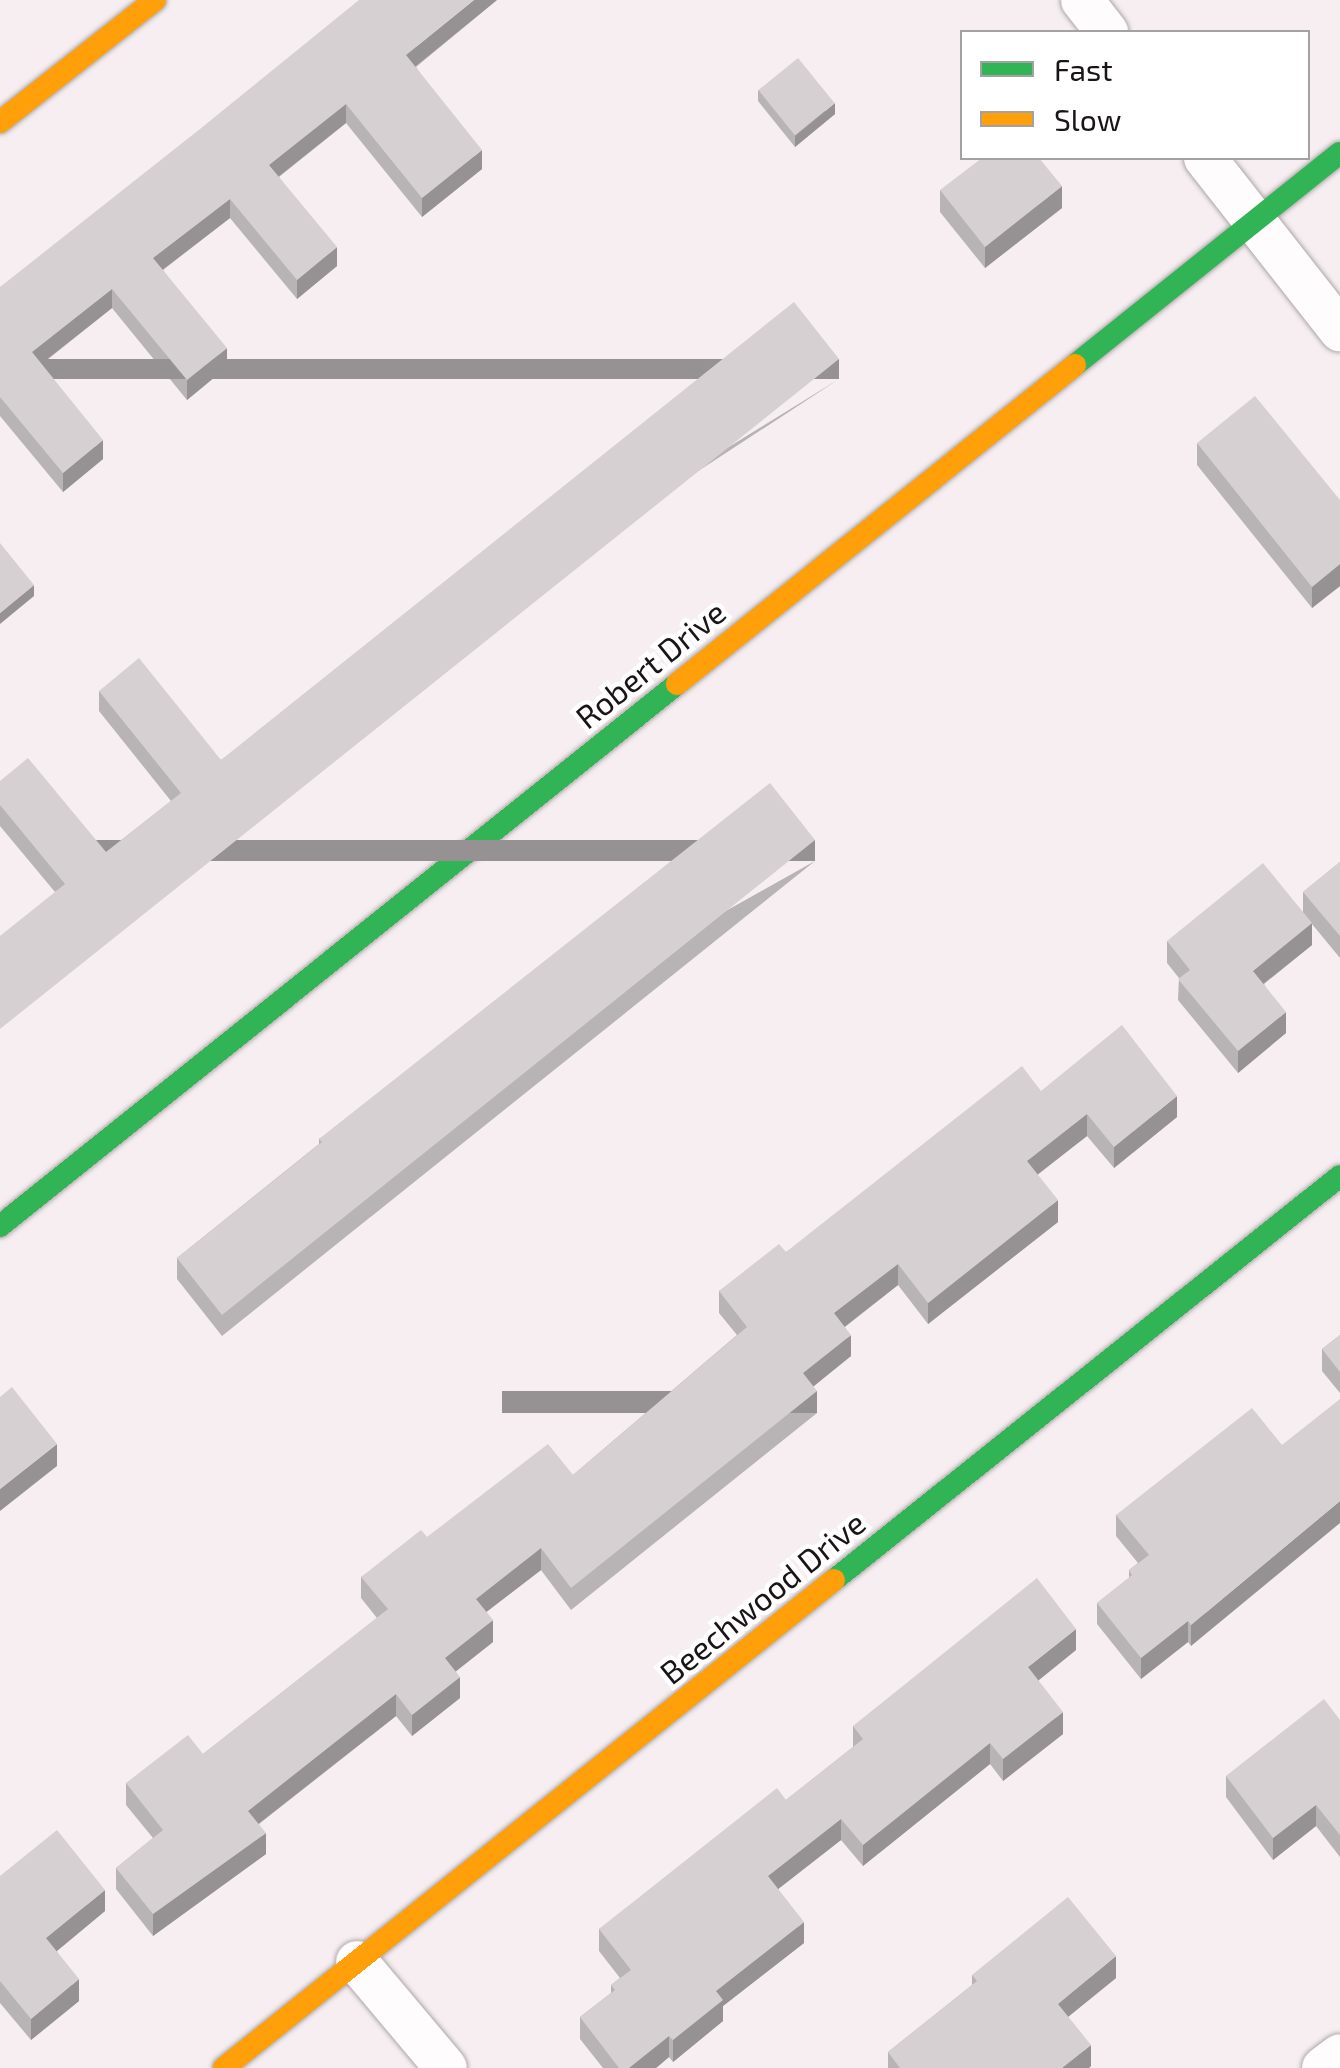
<!DOCTYPE html>
<style>
body{margin:0}
#map{position:relative;width:1340px;height:2068px;overflow:hidden;background:#f6eef0;font-family:"Exo 2",sans-serif}
div>[style]{position:absolute}
.roads{filter:drop-shadow(0 0 2px #ada7a8) drop-shadow(0 0 2px #ada7a8)}
.street>*{height:42px;margin:-21px;padding:0 21px;transform-origin:21px;border-radius:21px;background:#fefcfd}
.fast>*{height:22px;margin:-11px;padding:0 11px;transform-origin:11px;border-radius:11px;background:#30b455}
.slow>*{height:22px;margin:-11px;padding:0 11px;transform-origin:11px;border-radius:11px;background:#ff9f0a}
.wall>*{inset:0;background:#b8b3b5}
.shaded-wall>*{inset:0;background:#969293;transform-origin:0 0}
.building>*{inset:0;background:#d6d0d2;transform-origin:0 0}
span{translate:-50% -50%;white-space:nowrap;text-align:center;line-height:1.15;-webkit-text-stroke:9px #fff;paint-order:stroke}
.street-label{font-size:32px;color:#191516}
.legend{position:absolute;left:960px;top:30px;width:350px;height:130px;box-sizing:border-box;background:#fff;border:2px solid #a3a1a2;margin:0;padding:12px 18px;list-style:none;font-size:30px;color:#191516}
.legend li{display:flex;align-items:center;gap:20px;height:50px}
.legend b{width:50px;border:2px solid #a3a1a2}
</style>
<div id="map">
<div class="roads">
<div class="street">
<div style="left:1082px;top:0;width:41px;rotate:52deg"></div>
<div style="left:1205px;top:158px;width:219px;rotate:51.9deg"></div>
<div style="left:357px;top:1962px;width:138px;rotate:50deg"></div>
<div style="left:1323px;top:2068px;width:21px;rotate:-37deg"></div>
</div>
<div class="fast">
<div style="left:1075px;top:365px;width:339px;rotate:-38.7deg"></div>
<div style="left:0;top:1226px;width:867px;rotate:-38.68deg"></div>
<div style="left:834px;top:1580px;width:647px;rotate:-38.6deg"></div>
</div>
<div class="slow">
<div style="left:0;top:122px;width:197px;rotate:-38.2deg"></div>
<div style="left:677px;top:684px;width:510px;rotate:-38.71deg"></div>
<div style="left:224px;top:2068px;width:781px;rotate:-38.66deg"></div>
</div>
</div>
<div class="wall">
<div style="clip-path:polygon(497px 0,416px 67px,482px 169px,422px 217px,346px 123px,279px 177px,337px 266px,297px 299px,230px 218px,163px 270px,227px 367px,187px 400px,112px 308px,42px 364px,103px 459px,63px 492px,0 416px,0 287px)"></div>
<div style="clip-path:polygon(758px 90px,835px 114px,795px 147px,758px 101px)"></div>
<div style="clip-path:polygon(940px 190px,1062px 208px,985px 268px,940px 212px)"></div>
<div style="clip-path:polygon(839px 379px,55px 892px,0 826px,0 781px,106px 852px,171px 801px,99px 711px,99px 691px,221px 760px)"></div>
<div style="clip-path:polygon(1197px 443px,1340px 500px,1340px 586px,1312px 608px,1197px 465px)"></div>
<div style="clip-path:polygon(815px 861px,222px 1336px,177px 1279px,177px 1258px,319px 1144px,319px 1139px)"></div>
<div style="clip-path:polygon(1340px 862px,1340px 958px,1312px 924px,1312px 945px,1264px 984px,1286px 1033px,1238px 1073px,1178px 1000px,1179px 978px,1167px 963px,1167px 941px,1303px 913px,1303px 892px)"></div>
<div style="clip-path:polygon(1041px 1091px,1177px 1117px,1114px 1168px,1087px 1136px,1037px 1174px,1058px 1222px,928px 1324px,898px 1285px,845px 1327px,851px 1356px,813px 1386px,817px 1413px,571px 1610px,541px 1570px,486px 1612px,493px 1642px,456px 1671px,460px 1698px,412px 1736px,396px 1716px,259px 1824px,266px 1854px,153px 1936px,116px 1889px,116px 1868px,153px 1838px,126px 1805px,126px 1783px,203px 1754px,377px 1618px,361px 1598px,361px 1577px,427px 1537px,573px 1475px,737px 1335px,719px 1313px,719px 1291px,786px 1252px)"></div>
<div style="clip-path:polygon(1340px 1335px,1340px 1393px,1322px 1371px,1322px 1349px)"></div>
<div style="clip-path:polygon(1282px 1445px,1191px 1646px,1188px 1642px,1141px 1679px,1097px 1624px,1097px 1603px,1129px 1578px,1129px 1570px,1138px 1563px,1116px 1536px,1116px 1515px)"></div>
<div style="clip-path:polygon(1076px 1650px,1038px 1680px,1063px 1734px,1003px 1781px,990px 1764px,863px 1866px,841px 1840px,778px 1889px,804px 1943px,723px 2006px,723px 2021px,673px 2062px,669px 2057px,656px 2068px,603px 2068px,580px 2039px,580px 2017px,611px 1993px,611px 1985px,620px 1978px,599px 1951px,599px 1929px,786px 1800px,853px 1747px,853px 1726px)"></div>
<div style="clip-path:polygon(1340px 1720px,1340px 1857px,1316px 1826px,1273px 1860px,1226px 1797px,1226px 1776px)"></div>
<div style="clip-path:polygon(0 1876px,105px 1911px,57px 1951px,79px 2001px,31px 2040px,0 2003px)"></div>
<div style="clip-path:polygon(972px 1975px,1116px 1978px,1068px 2017px,1091px 2066px,1089px 2068px,888px 2068px,888px 2052px,972px 1985px)"></div>
</div>
<div class="shaded-wall">
<div style="clip-path:polygon(474px 0,497px 0,406px 74px,406px 55px)"></div>
<div style="clip-path:polygon(835px 103px,835px 114px,795px 147px,795px 136px)"></div>
<div style="clip-path:polygon(346px 104px,346px 123px,269px 184px,269px 165px)"></div>
<div style="clip-path:polygon(482px 150px,482px 169px,422px 217px,422px 198px)"></div>
<div style="clip-path:polygon(1062px 186px,1062px 208px,985px 268px,985px 247px)"></div>
<div style="clip-path:polygon(230px 199px,230px 218px,153px 277px,153px 258px)"></div>
<div style="clip-path:polygon(337px 247px,337px 266px,297px 299px,297px 280px)"></div>
<div style="clip-path:polygon(112px 289px,112px 308px,32px 371px,32px 352px)"></div>
<div style="clip-path:polygon(227px 348px,227px 367px,187px 400px,187px 380px)"></div>
<div style="left:839px;top:359px;width:20px;height:1074px;rotate:90deg"></div>
<div style="clip-path:polygon(103px 440px,103px 459px,63px 492px,63px 473px)"></div>
<div style="clip-path:polygon(1340px 564px,1340px 586px,1312px 608px,1312px 587px)"></div>
<div style="clip-path:polygon(34px 585px,34px 596px,0 624px,0 613px)"></div>
<div style="left:815px;top:840px;width:21px;height:760px;rotate:90deg"></div>
<div style="clip-path:polygon(1312px 923px,1312px 945px,1253px 992px,1253px 971px)"></div>
<div style="clip-path:polygon(1286px 1012px,1286px 1033px,1238px 1073px,1238px 1051px)"></div>
<div style="clip-path:polygon(1177px 1096px,1177px 1117px,1114px 1168px,1114px 1147px)"></div>
<div style="clip-path:polygon(1087px 1114px,1087px 1136px,1027px 1183px,1027px 1161px)"></div>
<div style="clip-path:polygon(1058px 1200px,1058px 1222px,928px 1324px,928px 1303px)"></div>
<div style="clip-path:polygon(898px 1264px,898px 1285px,834px 1335px,834px 1313px)"></div>
<div style="clip-path:polygon(851px 1335px,851px 1356px,803px 1395px,803px 1373px)"></div>
<div style="left:817px;top:1391px;width:22px;height:315px;rotate:90deg"></div>
<div style="clip-path:polygon(57px 1444px,57px 1466px,0 1511px,0 1489px)"></div>
<div style="clip-path:polygon(1340px 1501px,1340px 1523px,1191px 1646px,1191px 1625px)"></div>
<div style="clip-path:polygon(541px 1548px,541px 1570px,476px 1620px,476px 1599px)"></div>
<div style="clip-path:polygon(493px 1620px,493px 1642px,445px 1680px,445px 1658px)"></div>
<div style="clip-path:polygon(1188px 1621px,1188px 1642px,1141px 1679px,1141px 1658px)"></div>
<div style="clip-path:polygon(1076px 1629px,1076px 1650px,1028px 1689px,1028px 1667px)"></div>
<div style="clip-path:polygon(460px 1677px,460px 1698px,412px 1736px,412px 1715px)"></div>
<div style="clip-path:polygon(396px 1694px,396px 1716px,248px 1832px,248px 1811px)"></div>
<div style="clip-path:polygon(1063px 1712px,1063px 1734px,1003px 1781px,1003px 1759px)"></div>
<div style="clip-path:polygon(990px 1743px,990px 1764px,863px 1866px,863px 1845px)"></div>
<div style="clip-path:polygon(1316px 1805px,1316px 1826px,1273px 1860px,1273px 1838px)"></div>
<div style="clip-path:polygon(841px 1819px,841px 1840px,768px 1897px,768px 1876px)"></div>
<div style="clip-path:polygon(266px 1833px,266px 1854px,153px 1936px,153px 1914px)"></div>
<div style="clip-path:polygon(105px 1890px,105px 1911px,46px 1960px,46px 1938px)"></div>
<div style="clip-path:polygon(804px 1922px,804px 1943px,723px 2006px,723px 2021px,673px 2062px,673px 2040px,716px 1991px)"></div>
<div style="clip-path:polygon(1116px 1956px,1116px 1978px,1058px 2025px,1058px 2004px)"></div>
<div style="clip-path:polygon(79px 1979px,79px 2001px,31px 2040px,31px 2019px)"></div>
<div style="clip-path:polygon(669px 2036px,669px 2057px,656px 2068px,629px 2068px)"></div>
<div style="clip-path:polygon(1091px 2045px,1091px 2066px,1089px 2068px,1062px 2068px)"></div>
</div>
<div class="building">
<div style="clip-path:polygon(359px 0,474px 0,406px 55px,482px 150px,422px 198px,346px 104px,269px 165px,337px 247px,297px 280px,230px 199px,153px 258px,227px 348px,187px 380px,112px 289px,32px 352px,103px 440px,63px 473px,0 397px,0 287px,200px 129px)"></div>
<div style="left:798px;top:58px;width:58px;height:51px;rotate:51deg"></div>
<div style="clip-path:polygon(982px 158px,1039px 158px,1062px 186px,985px 247px,940px 190px)"></div>
<div style="clip-path:polygon(794px 302px,839px 359px,0 1029px,0 936px,65px 884px,0 805px,0 781px,28px 758px,106px 852px,181px 793px,99px 691px,139px 658px,221px 760px)"></div>
<div style="clip-path:polygon(1255px 396px,1340px 500px,1340px 564px,1312px 587px,1197px 443px)"></div>
<div style="clip-path:polygon(0 543px,34px 585px,0 613px)"></div>
<div style="clip-path:polygon(770px 783px,815px 840px,222px 1315px,177px 1258px,322px 1142px,319px 1139px)"></div>
<div style="clip-path:polygon(1340px 862px,1340px 936px,1303px 892px)"></div>
<div style="clip-path:polygon(1263px 863px,1312px 923px,1253px 971px,1286px 1012px,1238px 1051px,1178px 979px,1190px 970px,1167px 941px)"></div>
<div style="clip-path:polygon(1122px 1025px,1177px 1096px,1114px 1147px,1087px 1114px,1027px 1161px,1058px 1200px,928px 1303px,898px 1264px,834px 1313px,851px 1335px,803px 1373px,817px 1391px,571px 1588px,541px 1548px,476px 1599px,493px 1620px,445px 1658px,460px 1677px,412px 1715px,396px 1694px,248px 1811px,266px 1833px,153px 1914px,116px 1868px,163px 1830px,126px 1783px,188px 1735px,203px 1754px,388px 1609px,361px 1577px,421px 1530px,427px 1537px,548px 1444px,573px 1475px,747px 1327px,719px 1291px,779px 1244px,786px 1252px,1022px 1066px,1041px 1091px)"></div>
<div style="clip-path:polygon(1340px 1335px,1340px 1372px,1322px 1349px)"></div>
<div style="clip-path:polygon(12px 1387px,57px 1444px,0 1489px,0 1397px)"></div>
<div style="clip-path:polygon(1340px 1399px,1340px 1501px,1191px 1625px,1188px 1621px,1141px 1658px,1097px 1603px,1132px 1575px,1129px 1570px,1149px 1555px,1116px 1515px,1252px 1408px,1282px 1445px)"></div>
<div style="clip-path:polygon(1037px 1578px,1076px 1629px,1028px 1667px,1063px 1712px,1003px 1759px,990px 1743px,863px 1845px,841px 1819px,768px 1876px,804px 1922px,716px 1991px,723px 2000px,673px 2040px,669px 2036px,629px 2068px,619px 2068px,580px 2017px,615px 1990px,611px 1985px,631px 1970px,599px 1929px,777px 1788px,786px 1800px,863px 1739px,853px 1726px)"></div>
<div style="clip-path:polygon(1324px 1699px,1340px 1720px,1340px 1835px,1316px 1805px,1273px 1838px,1226px 1776px)"></div>
<div style="clip-path:polygon(57px 1830px,105px 1890px,46px 1938px,79px 1979px,31px 2019px,0 1981px,0 1876px)"></div>
<div style="clip-path:polygon(1068px 1897px,1116px 1956px,1058px 2004px,1091px 2045px,1062px 2068px,900px 2068px,888px 2052px,977px 1981px,972px 1975px)"></div>
</div>
<div class="street-label">
<span style="left:650px;top:664px;rotate:-39deg">Robert Drive</span>
<span style="left:762px;top:1597px;rotate:-39deg">Beechwood Drive</span>
</div>
<ul class="legend">
<li><b style="height:12px;background:#30b455"></b>Fast</li>
<li><b style="height:12px;background:#ff9f0a"></b>Slow</li>
</ul>
</div>
